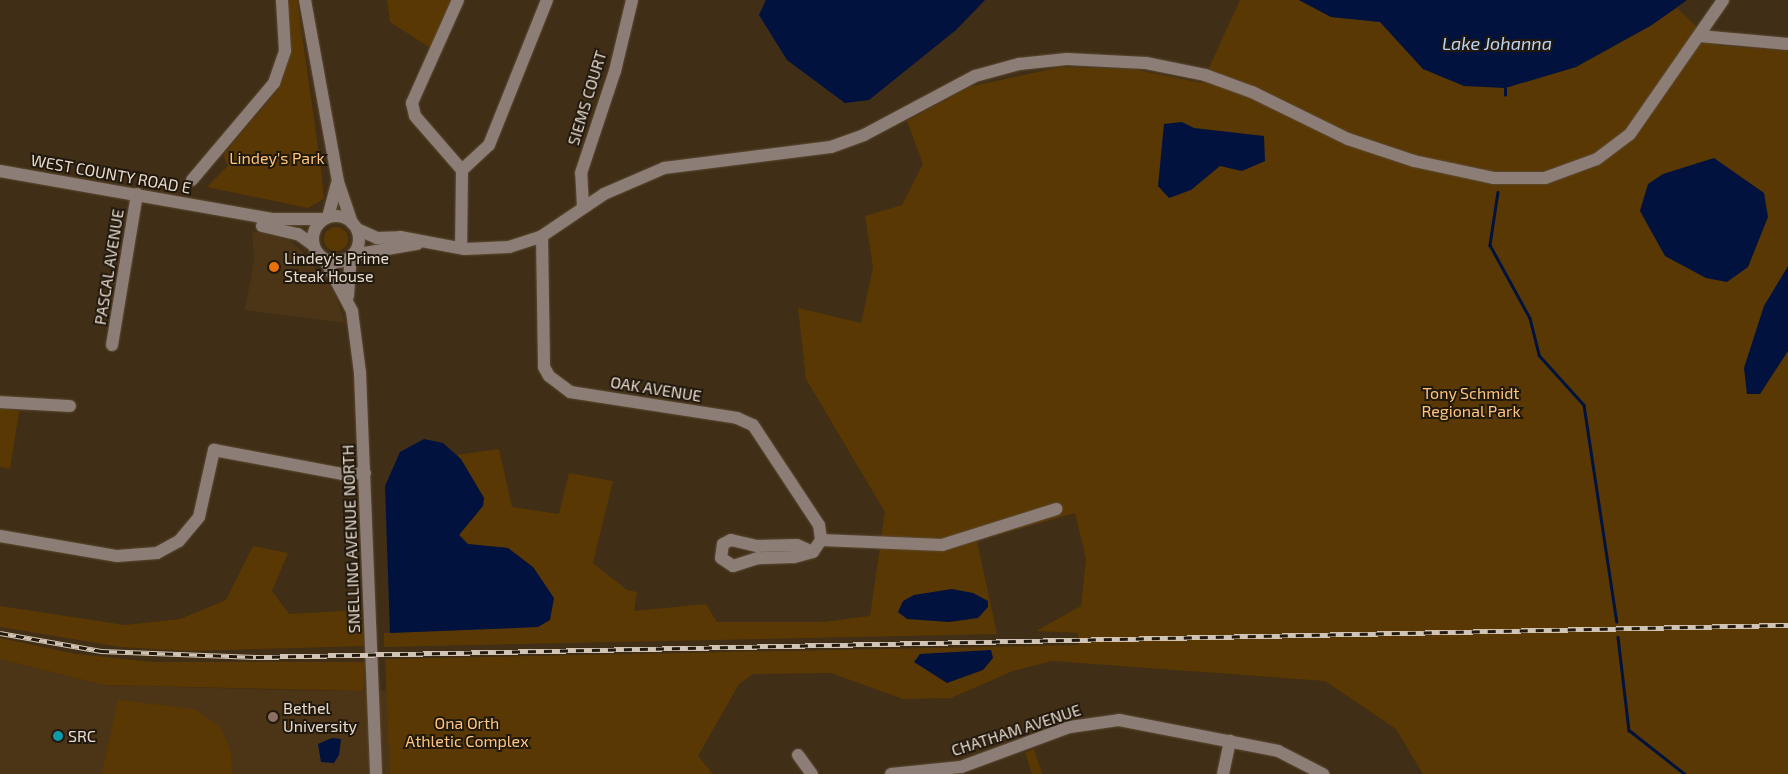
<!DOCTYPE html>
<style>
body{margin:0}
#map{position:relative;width:1788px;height:774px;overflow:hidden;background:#412e16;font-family:"Exo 2",sans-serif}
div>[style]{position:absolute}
.built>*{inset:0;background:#4c3516}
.green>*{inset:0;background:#593803}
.round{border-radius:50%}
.water>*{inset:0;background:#00123d}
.stream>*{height:2.5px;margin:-1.25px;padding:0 1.25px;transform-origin:1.25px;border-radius:1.25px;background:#00123d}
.roads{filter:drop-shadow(0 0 1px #5c4a33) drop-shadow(0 0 1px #5c4a33)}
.minor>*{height:12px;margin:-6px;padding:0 6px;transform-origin:6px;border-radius:6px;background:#8c7e76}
.minor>.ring{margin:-6px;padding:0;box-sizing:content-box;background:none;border:12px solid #8c7e76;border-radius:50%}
.rail>*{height:4.5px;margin-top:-2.25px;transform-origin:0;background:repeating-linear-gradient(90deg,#21180e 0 8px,#d1c4b4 0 16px);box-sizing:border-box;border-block:1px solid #d1c4b4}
.dots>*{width:14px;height:14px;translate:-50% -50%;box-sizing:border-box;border:2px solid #21180e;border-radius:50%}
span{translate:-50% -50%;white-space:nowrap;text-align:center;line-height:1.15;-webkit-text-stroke:4px #21180e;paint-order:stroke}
.street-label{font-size:16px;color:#e7dbcd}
.park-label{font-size:16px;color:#fec47b}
.poi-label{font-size:16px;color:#e7dbcd}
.left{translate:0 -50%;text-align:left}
.water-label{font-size:18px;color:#bbd3f6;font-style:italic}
</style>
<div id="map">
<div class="built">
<div style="clip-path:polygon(252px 231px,288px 240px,300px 249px,334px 291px,345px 323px,245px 310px,254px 260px)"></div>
<div style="clip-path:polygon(0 659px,104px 685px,314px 691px,547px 691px,544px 774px,0 774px)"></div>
</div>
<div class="green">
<div style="clip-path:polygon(287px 0,297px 0,320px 161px,324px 199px,308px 208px,207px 187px,228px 166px,223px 155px,276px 92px,284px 73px,291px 39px)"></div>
<div style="clip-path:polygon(387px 0,452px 0,432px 49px,390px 22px)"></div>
<div style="clip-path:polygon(1240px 0,1299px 0,1331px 17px,1380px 22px,1423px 69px,1505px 88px,1576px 67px,1677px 8px,1716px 45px,1788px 51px,1788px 774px,1423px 774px,1396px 729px,1325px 681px,1052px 661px,1013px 671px,951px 698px,903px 699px,831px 673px,753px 674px,739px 684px,698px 756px,713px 774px,390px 774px,385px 659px,1079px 645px,1078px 633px,1036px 631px,1081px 606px,1086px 559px,1075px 513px,977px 541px,997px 634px,384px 647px,384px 633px,494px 628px,508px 548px,468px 544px,459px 534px,484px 498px,457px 455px,499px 449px,512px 507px,559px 514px,569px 473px,613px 481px,593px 563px,627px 590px,637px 592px,634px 611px,706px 604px,717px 622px,824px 622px,870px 616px,885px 512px,806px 379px,798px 308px,861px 323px,873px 267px,865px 216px,902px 205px,923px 164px,907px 121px,969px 87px,1061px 67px,1132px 69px,1202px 83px)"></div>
<div class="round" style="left:324px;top:227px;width:24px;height:24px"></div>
<div style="clip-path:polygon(0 408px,19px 411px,10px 469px,0 467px)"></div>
<div style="clip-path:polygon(253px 546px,288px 553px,272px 591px,289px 614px,361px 610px,364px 646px,191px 651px,120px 647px,0 627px,0 606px,125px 625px,180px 619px,226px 600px)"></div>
<div style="clip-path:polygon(0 638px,76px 654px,153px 662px,365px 662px,364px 691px,104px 685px,0 659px)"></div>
<div style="clip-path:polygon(118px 700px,194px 709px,221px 727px,231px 753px,232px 774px,102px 774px)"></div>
<div style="clip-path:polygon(1034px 749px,1042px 774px,1032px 774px,1025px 753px)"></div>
</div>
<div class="water">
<div style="clip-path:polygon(766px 0,985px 0,956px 30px,869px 100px,845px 103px,787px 60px,759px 15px)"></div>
<div style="clip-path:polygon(1299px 0,1687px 0,1652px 25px,1576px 67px,1505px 88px,1464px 86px,1423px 69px,1380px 22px,1331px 17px)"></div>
<div style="clip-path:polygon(1182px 122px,1194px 128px,1264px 136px,1265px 161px,1242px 171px,1220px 166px,1191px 190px,1169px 198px,1158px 186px,1164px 124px)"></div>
<div style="clip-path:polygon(1714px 158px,1764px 193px,1768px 217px,1748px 267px,1727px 282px,1706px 278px,1665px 256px,1640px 211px,1648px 184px,1663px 174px)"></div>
<div style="clip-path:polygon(1788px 266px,1788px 351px,1760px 394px,1747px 394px,1744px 368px,1764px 306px)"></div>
<div style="clip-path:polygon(424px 439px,443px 443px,461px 459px,484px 498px,483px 506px,459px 535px,468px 544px,508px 548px,533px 567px,554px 598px,550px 620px,538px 627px,390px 633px,385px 486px,400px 452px)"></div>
<div style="clip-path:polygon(952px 589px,973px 593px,988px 601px,988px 607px,978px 618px,949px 622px,907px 619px,898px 612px,903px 601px,914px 595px)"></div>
<div style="clip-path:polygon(991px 650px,993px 658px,983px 670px,947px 683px,914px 662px,920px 654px)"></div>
<div style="clip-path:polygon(332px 738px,341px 739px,339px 755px,334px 763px,321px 762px,318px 744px)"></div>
</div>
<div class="stream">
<div style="left:1505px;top:95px;width:7px;rotate:-90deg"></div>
<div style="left:1498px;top:192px;width:54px;rotate:98.6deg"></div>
<div style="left:1490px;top:245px;width:83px;rotate:61.3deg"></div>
<div style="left:1530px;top:318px;width:38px;rotate:76deg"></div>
<div style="left:1539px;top:355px;width:67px;rotate:48deg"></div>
<div style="left:1584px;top:405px;width:219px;rotate:81.4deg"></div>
<div style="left:1618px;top:637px;width:94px;rotate:83.3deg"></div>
<div style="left:1629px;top:730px;width:71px;rotate:38.2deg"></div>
</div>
<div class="roads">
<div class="minor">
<div style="left:305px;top:0;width:185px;rotate:79.7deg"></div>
<div style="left:338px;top:182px;width:43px;rotate:71.1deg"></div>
<div style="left:458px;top:0;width:113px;rotate:114.1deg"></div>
<div style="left:412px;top:103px;width:13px;rotate:77deg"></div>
<div style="left:415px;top:116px;width:72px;rotate:49deg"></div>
<div style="left:462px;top:170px;width:78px;rotate:90.7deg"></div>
<div style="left:1700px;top:36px;width:88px;rotate:5.2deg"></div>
<div style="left:462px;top:170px;width:37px;rotate:-43deg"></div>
<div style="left:489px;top:145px;width:156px;rotate:-68.2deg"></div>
<div style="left:0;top:171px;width:276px;rotate:10deg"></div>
<div style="left:272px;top:219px;width:52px"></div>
<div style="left:192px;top:180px;width:127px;rotate:-49.8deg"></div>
<div style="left:274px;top:83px;width:34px;rotate:-71deg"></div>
<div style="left:285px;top:51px;width:51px;rotate:-93.4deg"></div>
<div style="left:583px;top:207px;width:34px;rotate:-93deg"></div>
<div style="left:581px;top:173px;width:108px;rotate:-71.6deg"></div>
<div style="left:615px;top:71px;width:73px;rotate:-76.5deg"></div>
<div class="ring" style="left:313px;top:216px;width:34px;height:34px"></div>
<div style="left:328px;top:217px;width:34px;rotate:-75deg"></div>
<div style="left:262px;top:226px;width:37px;rotate:13deg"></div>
<div style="left:298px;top:234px;width:19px;rotate:36deg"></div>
<div style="left:357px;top:229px;width:22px;rotate:24deg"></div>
<div style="left:377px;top:238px;width:23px;rotate:-2deg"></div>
<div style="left:400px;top:237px;width:66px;rotate:10.5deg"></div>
<div style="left:465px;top:249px;width:44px;rotate:-2.6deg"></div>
<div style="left:509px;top:247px;width:35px;rotate:-18deg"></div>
<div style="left:542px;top:236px;width:75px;rotate:-34.1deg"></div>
<div style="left:604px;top:194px;width:65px;rotate:-23.4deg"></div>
<div style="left:664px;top:168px;width:168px;rotate:-7.2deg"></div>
<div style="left:831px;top:147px;width:35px;rotate:-20deg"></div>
<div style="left:864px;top:135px;width:126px;rotate:-28deg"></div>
<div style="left:975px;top:76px;width:46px;rotate:-15.3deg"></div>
<div style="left:1019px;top:64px;width:48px;rotate:-5.9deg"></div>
<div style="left:1067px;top:59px;width:79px;rotate:2.9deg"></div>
<div style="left:1146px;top:63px;width:60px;rotate:11.5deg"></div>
<div style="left:1205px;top:75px;width:50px;rotate:19.9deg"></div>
<div style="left:1252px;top:92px;width:107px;rotate:26.1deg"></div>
<div style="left:1348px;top:139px;width:70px;rotate:18.4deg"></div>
<div style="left:1414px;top:161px;width:81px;rotate:12.1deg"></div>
<div style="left:1493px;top:178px;width:52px"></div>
<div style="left:1545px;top:178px;width:55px;rotate:-20.1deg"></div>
<div style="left:1597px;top:159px;width:41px;rotate:-37.1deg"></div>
<div style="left:1630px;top:134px;width:163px;rotate:-55.2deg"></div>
<div style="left:542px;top:236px;width:131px;rotate:89.1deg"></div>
<div style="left:544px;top:367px;width:10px;rotate:61deg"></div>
<div style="left:549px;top:376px;width:26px;rotate:37deg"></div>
<div style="left:570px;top:392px;width:169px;rotate:8.8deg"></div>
<div style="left:737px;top:418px;width:17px;rotate:24deg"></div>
<div style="left:753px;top:425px;width:120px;rotate:56.6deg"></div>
<div style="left:819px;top:525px;width:15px;rotate:82deg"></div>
<div style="left:821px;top:540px;width:14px;rotate:124deg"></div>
<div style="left:813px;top:552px;width:20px;rotate:165deg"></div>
<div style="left:794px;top:557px;width:36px;rotate:178deg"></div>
<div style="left:758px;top:558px;width:26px;rotate:162deg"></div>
<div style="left:733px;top:566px;width:14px;rotate:-146deg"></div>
<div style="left:721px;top:558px;width:14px;rotate:-82deg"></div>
<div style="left:723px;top:544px;width:9px;rotate:-27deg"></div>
<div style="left:731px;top:540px;width:27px;rotate:13deg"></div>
<div style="left:757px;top:546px;width:40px;rotate:-1.4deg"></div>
<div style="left:797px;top:545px;width:17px;rotate:24deg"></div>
<div style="left:353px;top:255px;width:65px;rotate:-9.8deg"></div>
<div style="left:325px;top:260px;width:58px;rotate:62.1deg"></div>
<div style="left:352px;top:311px;width:63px;rotate:82.6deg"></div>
<div style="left:360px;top:373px;width:401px;rotate:87.7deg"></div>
<div style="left:348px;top:296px;width:39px;rotate:-86deg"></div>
<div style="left:112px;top:345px;width:153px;rotate:-80.6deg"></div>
<div style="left:0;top:402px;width:70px;rotate:3.3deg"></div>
<div style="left:0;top:536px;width:119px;rotate:9.7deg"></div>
<div style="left:117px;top:556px;width:40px;rotate:-4.3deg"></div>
<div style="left:157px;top:553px;width:25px;rotate:-29deg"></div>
<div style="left:179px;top:541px;width:31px;rotate:-50deg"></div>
<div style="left:199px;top:517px;width:69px;rotate:-77.4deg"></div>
<div style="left:214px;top:450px;width:130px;rotate:10.6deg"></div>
<div style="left:342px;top:474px;width:23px;rotate:-2deg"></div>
<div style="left:821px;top:540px;width:121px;rotate:2.4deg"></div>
<div style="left:942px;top:545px;width:120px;rotate:-17.5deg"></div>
<div style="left:798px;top:755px;width:24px;rotate:54deg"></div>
<div style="left:891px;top:774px;width:70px;rotate:-5.7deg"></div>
<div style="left:961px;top:767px;width:116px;rotate:-20.2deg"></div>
<div style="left:1070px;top:727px;width:49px;rotate:-8.1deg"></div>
<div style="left:1119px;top:720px;width:162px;rotate:11deg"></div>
<div style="left:1278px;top:751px;width:51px;rotate:27.1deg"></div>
<div style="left:1223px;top:774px;width:34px;rotate:-78deg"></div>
</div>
</div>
<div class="rail">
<div style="left:0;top:633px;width:103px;rotate:10.1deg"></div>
<div style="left:101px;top:651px;width:155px;rotate:2.2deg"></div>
<div style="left:256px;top:657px;width:1532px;rotate:-1.2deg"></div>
</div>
<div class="dots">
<div style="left:274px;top:267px;background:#e8710a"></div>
<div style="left:273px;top:717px;background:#8d6e63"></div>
<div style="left:58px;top:736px;background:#0f9aa8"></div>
</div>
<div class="street-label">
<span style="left:587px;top:98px;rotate:-73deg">SIEMS COURT</span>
<span style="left:111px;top:174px;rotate:10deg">WEST COUNTY ROAD E</span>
<span style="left:109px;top:267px;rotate:-81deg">PASCAL AVENUE</span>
<span style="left:656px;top:389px;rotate:9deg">OAK AVENUE</span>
<span style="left:351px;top:539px;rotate:-92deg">SNELLING AVENUE NORTH</span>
<span style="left:1016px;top:730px;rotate:-18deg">CHATHAM AVENUE</span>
</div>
<div class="park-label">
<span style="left:277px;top:158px">Lindey's Park</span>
<span style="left:1471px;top:402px">Tony Schmidt<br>Regional Park</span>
<span style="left:467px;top:732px">Ona Orth<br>Athletic Complex</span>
</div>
<div class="poi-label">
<span class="left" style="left:284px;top:267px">Lindey's Prime<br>Steak House</span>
<span class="left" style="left:283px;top:717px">Bethel<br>University</span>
<span class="left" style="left:68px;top:736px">SRC</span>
</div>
<div class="water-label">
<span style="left:1497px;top:43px">Lake Johanna</span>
</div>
</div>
